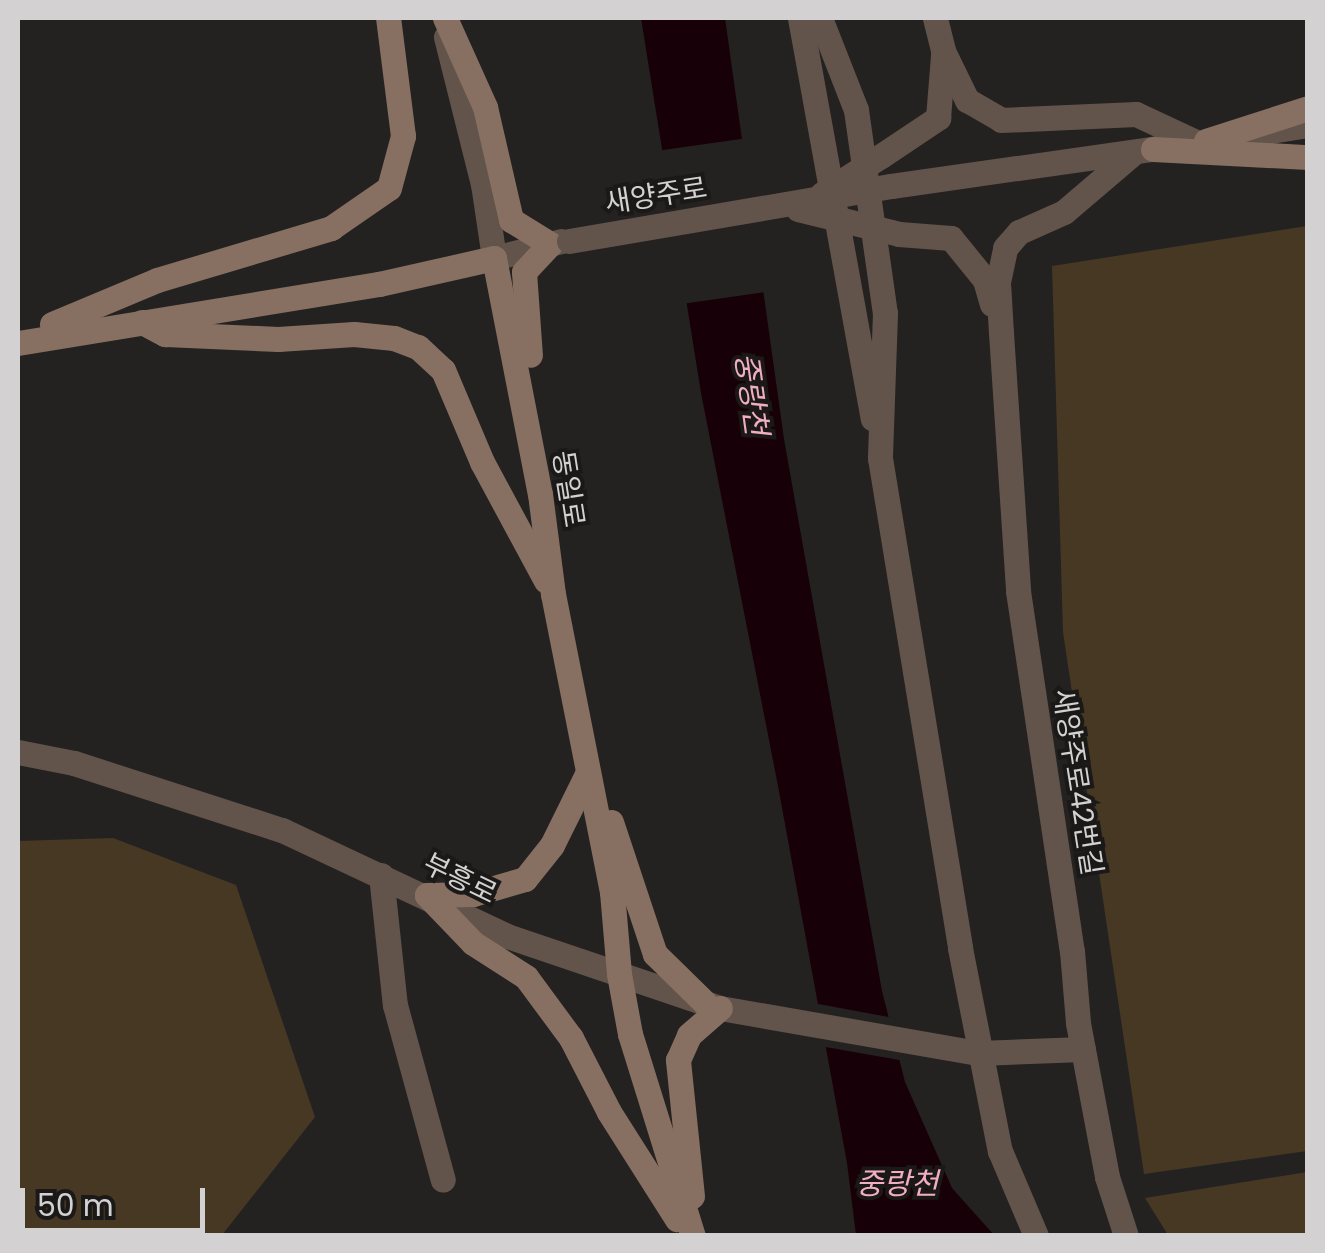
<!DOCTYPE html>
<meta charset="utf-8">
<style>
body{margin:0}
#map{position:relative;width:1325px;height:1253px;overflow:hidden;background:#242221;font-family:Poppins,"Noto Sans KR",sans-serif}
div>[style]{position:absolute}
.green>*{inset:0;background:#473824}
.water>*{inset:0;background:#180008}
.pier>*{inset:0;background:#242221;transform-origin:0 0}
.minor>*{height:25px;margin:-12.5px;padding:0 12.5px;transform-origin:12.5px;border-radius:12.5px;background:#63544b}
.tertiary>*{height:25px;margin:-12.5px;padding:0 12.5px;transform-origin:12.5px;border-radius:12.5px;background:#63544b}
.secondary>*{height:25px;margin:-12.5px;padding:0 12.5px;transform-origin:12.5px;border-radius:12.5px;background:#877062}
.tertiary-bridge>*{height:25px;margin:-12.5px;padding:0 12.5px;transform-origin:12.5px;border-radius:12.5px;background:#63544b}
span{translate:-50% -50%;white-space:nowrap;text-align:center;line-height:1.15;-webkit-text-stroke:8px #1b1918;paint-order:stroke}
.street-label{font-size:28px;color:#d3d1d1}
.water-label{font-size:30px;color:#f2aec1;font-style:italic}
.frame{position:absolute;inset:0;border:20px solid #d3d1d1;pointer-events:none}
.scale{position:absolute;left:20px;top:1188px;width:185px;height:45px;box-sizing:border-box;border:5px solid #d3d1d1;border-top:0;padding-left:12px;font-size:30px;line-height:35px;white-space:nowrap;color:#d3d1d1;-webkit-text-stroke:8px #1b1918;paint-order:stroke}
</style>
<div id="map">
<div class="green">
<div style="clip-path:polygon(1307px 226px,1307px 1151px,1144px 1174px,1063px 632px,1052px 266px)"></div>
<div style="clip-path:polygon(113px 838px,236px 885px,315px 1117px,222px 1235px,18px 1235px,18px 841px)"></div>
<div style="clip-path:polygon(1307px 1172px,1307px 1235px,1168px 1235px,1145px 1198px)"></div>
</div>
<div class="water">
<div style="clip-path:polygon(641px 18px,725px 18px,784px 439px,882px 991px,905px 1082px,952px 1188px,994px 1235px,856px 1235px,847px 1163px,778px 786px,701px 393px)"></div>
</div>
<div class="pier">
<div style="left:748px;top:138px;width:155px;height:91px;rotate:82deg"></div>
<div style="clip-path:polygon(813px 1003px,894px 1018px,905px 1061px,820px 1046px)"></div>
</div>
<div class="minor">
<div style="left:800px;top:18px;width:407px;rotate:79.7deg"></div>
<div style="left:820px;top:18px;width:99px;rotate:68.6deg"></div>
<div style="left:856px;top:110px;width:205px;rotate:81.9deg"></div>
<div style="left:885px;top:313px;width:145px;rotate:92deg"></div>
<div style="left:880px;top:458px;width:496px;rotate:80.7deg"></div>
<div style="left:960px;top:948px;width:207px;rotate:78.9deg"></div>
<div style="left:1000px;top:1151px;width:92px;rotate:67deg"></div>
<div style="left:935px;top:18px;width:34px;rotate:76deg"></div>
<div style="left:1001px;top:333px;width:259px;rotate:86.2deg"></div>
<div style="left:1018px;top:591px;width:364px;rotate:81.5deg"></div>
<div style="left:1072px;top:951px;width:72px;rotate:85.2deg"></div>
<div style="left:1078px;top:1023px;width:157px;rotate:79.3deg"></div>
<div style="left:1107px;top:1177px;width:62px;rotate:72.1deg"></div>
<div style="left:18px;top:752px;width:57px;rotate:11.1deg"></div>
<div style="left:74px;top:763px;width:219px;rotate:17.9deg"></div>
<div style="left:282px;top:830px;width:249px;rotate:25.2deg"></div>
<div style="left:507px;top:936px;width:225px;rotate:18.7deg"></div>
<div style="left:720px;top:1008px;width:263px;rotate:9.9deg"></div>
<div style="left:979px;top:1053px;width:104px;rotate:-2.2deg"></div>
<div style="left:381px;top:875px;width:131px;rotate:83.9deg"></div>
<div style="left:395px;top:1005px;width:181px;rotate:74.7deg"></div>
</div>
<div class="tertiary">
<div style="left:446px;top:37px;width:152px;rotate:75.9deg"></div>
<div style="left:483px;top:184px;width:75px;rotate:81.5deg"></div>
<div style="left:494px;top:258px;width:69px;rotate:-14.2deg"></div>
<div style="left:943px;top:51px;width:55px;rotate:63.9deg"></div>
<div style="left:967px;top:100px;width:39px;rotate:30deg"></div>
<div style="left:1001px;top:120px;width:135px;rotate:-2.5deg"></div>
<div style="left:1136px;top:114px;width:68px;rotate:25.1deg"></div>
<div style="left:1252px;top:134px;width:57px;rotate:-9.1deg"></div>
<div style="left:881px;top:156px;width:69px;rotate:-33.7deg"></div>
<div style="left:938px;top:118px;width:62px;rotate:-85.4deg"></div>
<div style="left:891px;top:186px;width:285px;rotate:-8.1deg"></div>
<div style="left:899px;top:234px;width:52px;rotate:4.4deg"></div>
<div style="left:951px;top:238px;width:54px;rotate:51deg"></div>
<div style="left:985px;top:280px;width:25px;rotate:74deg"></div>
<div style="left:1001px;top:333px;width:51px;rotate:-93.4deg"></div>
<div style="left:998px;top:282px;width:35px;rotate:-78deg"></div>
<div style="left:1005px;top:248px;width:21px;rotate:-49deg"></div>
<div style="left:1019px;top:232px;width:49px;rotate:-24deg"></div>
<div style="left:1064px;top:212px;width:89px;rotate:-40.5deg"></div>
</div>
<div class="secondary">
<div style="left:445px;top:18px;width:98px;rotate:65.8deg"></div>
<div style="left:485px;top:107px;width:116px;rotate:77deg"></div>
<div style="left:511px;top:220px;width:46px;rotate:31.6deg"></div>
<div style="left:550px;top:244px;width:38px;rotate:133deg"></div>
<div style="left:524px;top:272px;width:83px;rotate:85.9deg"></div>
<div style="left:1206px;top:141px;width:107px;rotate:-17.9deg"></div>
<div style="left:1153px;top:149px;width:155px;rotate:3deg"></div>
<div style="left:142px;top:322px;width:26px;rotate:28deg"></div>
<div style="left:165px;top:334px;width:113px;rotate:2.5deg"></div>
<div style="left:278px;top:339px;width:76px;rotate:-3.8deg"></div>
<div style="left:354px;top:334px;width:40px;rotate:5.7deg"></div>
<div style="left:394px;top:338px;width:26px;rotate:21deg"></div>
<div style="left:418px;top:347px;width:34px;rotate:43deg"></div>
<div style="left:443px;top:370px;width:100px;rotate:67deg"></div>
<div style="left:482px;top:462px;width:135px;rotate:61.7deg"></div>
<div style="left:52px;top:324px;width:114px;rotate:-22.7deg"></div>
<div style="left:157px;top:280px;width:182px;rotate:-16.6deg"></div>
<div style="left:331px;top:228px;width:70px;rotate:-34.6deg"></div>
<div style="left:389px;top:188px;width:54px;rotate:-74.9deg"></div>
<div style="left:403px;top:136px;width:119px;rotate:-97.2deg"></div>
<div style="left:18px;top:343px;width:366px;rotate:-9.3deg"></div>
<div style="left:379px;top:284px;width:118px;rotate:-12.7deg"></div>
<div style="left:494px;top:258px;width:240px;rotate:79deg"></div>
<div style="left:540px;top:494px;width:101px;rotate:82.6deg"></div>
<div style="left:553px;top:594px;width:304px;rotate:78.8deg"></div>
<div style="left:612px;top:892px;width:82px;rotate:85.1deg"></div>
<div style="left:619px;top:974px;width:61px;rotate:79.6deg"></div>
<div style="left:630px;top:1034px;width:212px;rotate:72.7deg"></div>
<div style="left:611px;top:822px;width:139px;rotate:71.6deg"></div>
<div style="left:655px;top:954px;width:70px;rotate:44.4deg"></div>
<div style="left:427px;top:895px;width:66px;rotate:46.2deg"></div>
<div style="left:473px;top:943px;width:63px;rotate:32.7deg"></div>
<div style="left:526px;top:977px;width:76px;rotate:53.6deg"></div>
<div style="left:571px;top:1038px;width:83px;rotate:62.8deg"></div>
<div style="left:609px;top:1112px;width:127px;rotate:57.6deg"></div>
<div style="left:427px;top:895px;width:46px;rotate:-1.2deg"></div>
<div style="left:473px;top:894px;width:54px;rotate:-16.1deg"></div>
<div style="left:525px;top:879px;width:43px;rotate:-51.5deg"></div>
<div style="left:552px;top:845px;width:81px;rotate:-63.7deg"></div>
<div style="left:692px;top:1196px;width:137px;rotate:-95.9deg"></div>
<div style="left:678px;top:1060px;width:27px;rotate:-66deg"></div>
<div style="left:689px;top:1035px;width:41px;rotate:-41.1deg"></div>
</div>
<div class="tertiary-bridge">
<div style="left:822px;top:194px;width:70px;rotate:-32.8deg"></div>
<div style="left:798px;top:209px;width:104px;rotate:13.9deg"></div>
<div style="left:569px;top:241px;width:327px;rotate:-9.7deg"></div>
</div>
<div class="street-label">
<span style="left:656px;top:196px;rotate:-9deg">새양주로</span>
<span style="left:568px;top:489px;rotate:81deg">동일로</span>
<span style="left:1077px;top:782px;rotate:81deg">새양주로42번길</span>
<span style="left:460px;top:879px;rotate:26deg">부흥로</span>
</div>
<div class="water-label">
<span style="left:751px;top:394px;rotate:82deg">중랑천</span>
<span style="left:897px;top:1184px">중랑천</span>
</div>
<div class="frame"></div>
<div class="scale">50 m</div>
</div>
